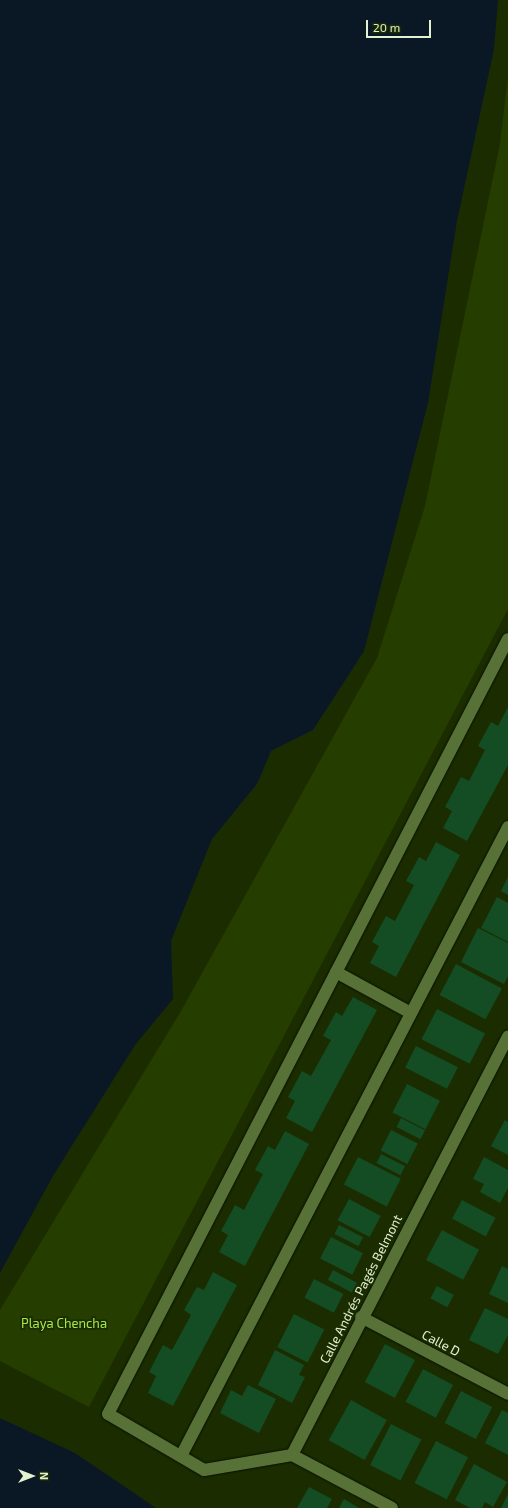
<!DOCTYPE html>
<meta charset="utf-8">
<style>
body{margin:0}
#map{position:relative;width:508px;height:1508px;overflow:hidden;background:#1b2d00;font-family:"Exo 2",sans-serif}
div>[style]{position:absolute}
.green>*{inset:0;background:#263d00}
.water>*{inset:0;background:#0a1825}
.building>*{inset:0;background:#144c23;transform-origin:0 0}
.roads{filter:drop-shadow(0 0 1px #081300) drop-shadow(0 0 1px #081300)}
.minor>*{height:12px;margin:-6px;padding:0 6px;transform-origin:6px;border-radius:6px;background:#577137}
span{translate:-50% -50%;white-space:nowrap;text-align:center;line-height:1.15;-webkit-text-stroke:3.5px #1b2d00;paint-order:stroke}
.street-label{font-size:13px;color:#e2f1d2}
.park-label{font-size:13px;color:#a6e746}
.north{position:absolute;left:12px;top:1456px;width:40px;height:40px;-webkit-text-stroke:3px #1b2d00;paint-order:stroke;rotate:90deg;font-size:11px;font-weight:700;line-height:16px;text-align:center;color:#e2f1d2}
.north::after{content:'';display:block;margin:auto;width:14px;height:18px;background:#e2f1d2;clip-path:polygon(50% 0,100% 100%,50% 72%,0 100%)}
.scale{position:absolute;left:366px;top:20px;width:65px;height:18px;box-sizing:border-box;border:2px solid #e2f1d2;border-top:0;padding-left:5px;font-size:12px;line-height:14px;white-space:nowrap;color:#e2f1d2;-webkit-text-stroke:3px #1b2d00;paint-order:stroke}
</style>
<div id="map">
<div class="green">
<div style="clip-path:polygon(508px 77px,508px 609px,89px 1407px,0 1361px,0 1310px,181px 1011px,377px 658px,425px 506px,500px 144px)"></div>
</div>
<div class="water">
<div style="clip-path:polygon(0 0,498px 0,494px 49px,457px 221px,428px 403px,364px 651px,313px 730px,271px 751px,257px 784px,212px 839px,171px 941px,173px 999px,135px 1045px,53px 1176px,0 1273px)"></div>
<div style="clip-path:polygon(0 1418px,75px 1453px,156px 1508px,0 1508px)"></div>
</div>
<div class="building">
<div style="clip-path:polygon(508px 707px,508px 765px,467px 841px,443px 828px,452px 811px,445px 807px,461px 777px,469px 781px,485px 750px,478px 746px,491px 722px,498px 726px)"></div>
<div style="clip-path:polygon(436px 842px,460px 855px,396px 977px,370px 963px,379px 946px,372px 942px,386px 916px,395px 921px,414px 885px,406px 881px,419px 857px,426px 861px)"></div>
<div style="clip-path:polygon(508px 877px,508px 895px,501px 891px)"></div>
<div style="clip-path:polygon(497px 897px,508px 903px,508px 942px,481px 928px)"></div>
<div style="clip-path:polygon(478px 928px,508px 943px,508px 976px,504px 984px,461px 962px)"></div>
<div style="left:456px;top:964px;width:52px;height:35px;rotate:28deg"></div>
<div style="clip-path:polygon(353px 997px,377px 1010px,312px 1132px,286px 1118px,295px 1101px,288px 1097px,302px 1071px,311px 1076px,331px 1040px,323px 1036px,336px 1012px,342px 1016px)"></div>
<div style="left:437px;top:1009px;width:54px;height:34px;rotate:27deg"></div>
<div style="left:416px;top:1046px;width:47px;height:24px;rotate:27deg"></div>
<div style="left:407px;top:1084px;width:37px;height:32px;rotate:27deg"></div>
<div style="left:401px;top:1118px;width:27px;height:10px;rotate:27deg"></div>
<div style="clip-path:polygon(505px 1120px,508px 1122px,508px 1155px,491px 1146px)"></div>
<div style="left:391px;top:1130px;width:30px;height:23px;rotate:27deg"></div>
<div style="clip-path:polygon(285px 1131px,309px 1144px,245px 1266px,219px 1252px,228px 1235px,221px 1231px,235px 1205px,244px 1210px,263px 1174px,255px 1170px,268px 1146px,275px 1150px)"></div>
<div style="left:381px;top:1154px;width:27px;height:10px;rotate:27deg"></div>
<div style="left:358px;top:1157px;width:48px;height:31px;rotate:27deg"></div>
<div style="clip-path:polygon(484px 1157px,508px 1170px,508px 1188px,500px 1203px,480px 1192px,484px 1184px,473px 1179px)"></div>
<div style="left:349px;top:1199px;width:36px;height:24px;rotate:28deg"></div>
<div style="left:462px;top:1200px;width:38px;height:21px;rotate:28deg"></div>
<div style="left:339px;top:1225px;width:27px;height:10px;rotate:27deg"></div>
<div style="left:442px;top:1230px;width:42px;height:34px;rotate:28deg"></div>
<div style="left:331px;top:1237px;width:36px;height:24px;rotate:27deg"></div>
<div style="clip-path:polygon(502px 1266px,508px 1269px,508px 1303px,489px 1294px)"></div>
<div style="left:333px;top:1270px;width:27px;height:11px;rotate:28deg"></div>
<div style="clip-path:polygon(213px 1272px,237px 1285px,173px 1406px,148px 1393px,156px 1376px,149px 1372px,163px 1345px,172px 1350px,191px 1315px,184px 1310px,197px 1287px,204px 1290px)"></div>
<div style="left:314px;top:1279px;width:33px;height:21px;rotate:27deg"></div>
<div style="left:437px;top:1286px;width:19px;height:14px;rotate:28deg"></div>
<div style="clip-path:polygon(485px 1308px,508px 1319px,508px 1335px,498px 1354px,469px 1340px)"></div>
<div style="left:294px;top:1314px;width:34px;height:37px;rotate:27deg"></div>
<div style="left:385px;top:1344px;width:34px;height:43px;rotate:28deg"></div>
<div style="clip-path:polygon(275px 1350px,304px 1365px,299px 1375px,305px 1377px,292px 1403px,258px 1385px)"></div>
<div style="left:423px;top:1369px;width:34px;height:37px;rotate:28deg"></div>
<div style="clip-path:polygon(248px 1385px,276px 1399px,259px 1433px,220px 1413px,231px 1390px,242px 1396px)"></div>
<div style="left:461px;top:1391px;width:35px;height:36px;rotate:27deg"></div>
<div style="left:351px;top:1400px;width:41px;height:46px;rotate:29deg"></div>
<div style="clip-path:polygon(502px 1410px,508px 1413px,508px 1455px,485px 1443px)"></div>
<div style="left:391px;top:1424px;width:34px;height:46px;rotate:27deg"></div>
<div style="left:436px;top:1441px;width:36px;height:47px;rotate:27deg"></div>
<div style="clip-path:polygon(474px 1464px,507px 1482px,493px 1507px,485px 1502px,482px 1508px,470px 1508px,455px 1500px)"></div>
<div style="clip-path:polygon(309px 1487px,332px 1499px,327px 1508px,297px 1508px)"></div>
<div style="clip-path:polygon(508px 1494px,508px 1508px,501px 1508px)"></div>
<div style="clip-path:polygon(344px 1499px,359px 1508px,339px 1508px)"></div>
</div>
<div class="roads">
<div class="minor">
<div style="left:336px;top:972px;width:85px;rotate:28.7deg"></div>
<div style="left:361px;top:1317px;width:166px;rotate:27.6deg"></div>
<div style="left:292px;top:1455px;width:89px;rotate:170.3deg"></div>
<div style="left:204px;top:1470px;width:111px;rotate:-149.7deg"></div>
<div style="left:108px;top:1414px;width:872px;rotate:-62.7deg"></div>
<div style="left:292px;top:1455px;width:471px;rotate:-62.7deg"></div>
<div style="left:292px;top:1455px;width:113px;rotate:27.9deg"></div>
<div style="left:181px;top:1456px;width:709px;rotate:-62.53deg"></div>
</div>
</div>
<div class="street-label">
<span style="left:361px;top:1289px;rotate:-63deg">Calle Andrés Pagés Belmont</span>
<span style="left:441px;top:1343px;rotate:28deg">Calle D</span>
</div>
<div class="park-label">
<span style="left:64px;top:1323px">Playa Chencha</span>
</div>
<div class="north">N</div>
<div class="scale">20 m</div>
</div>
